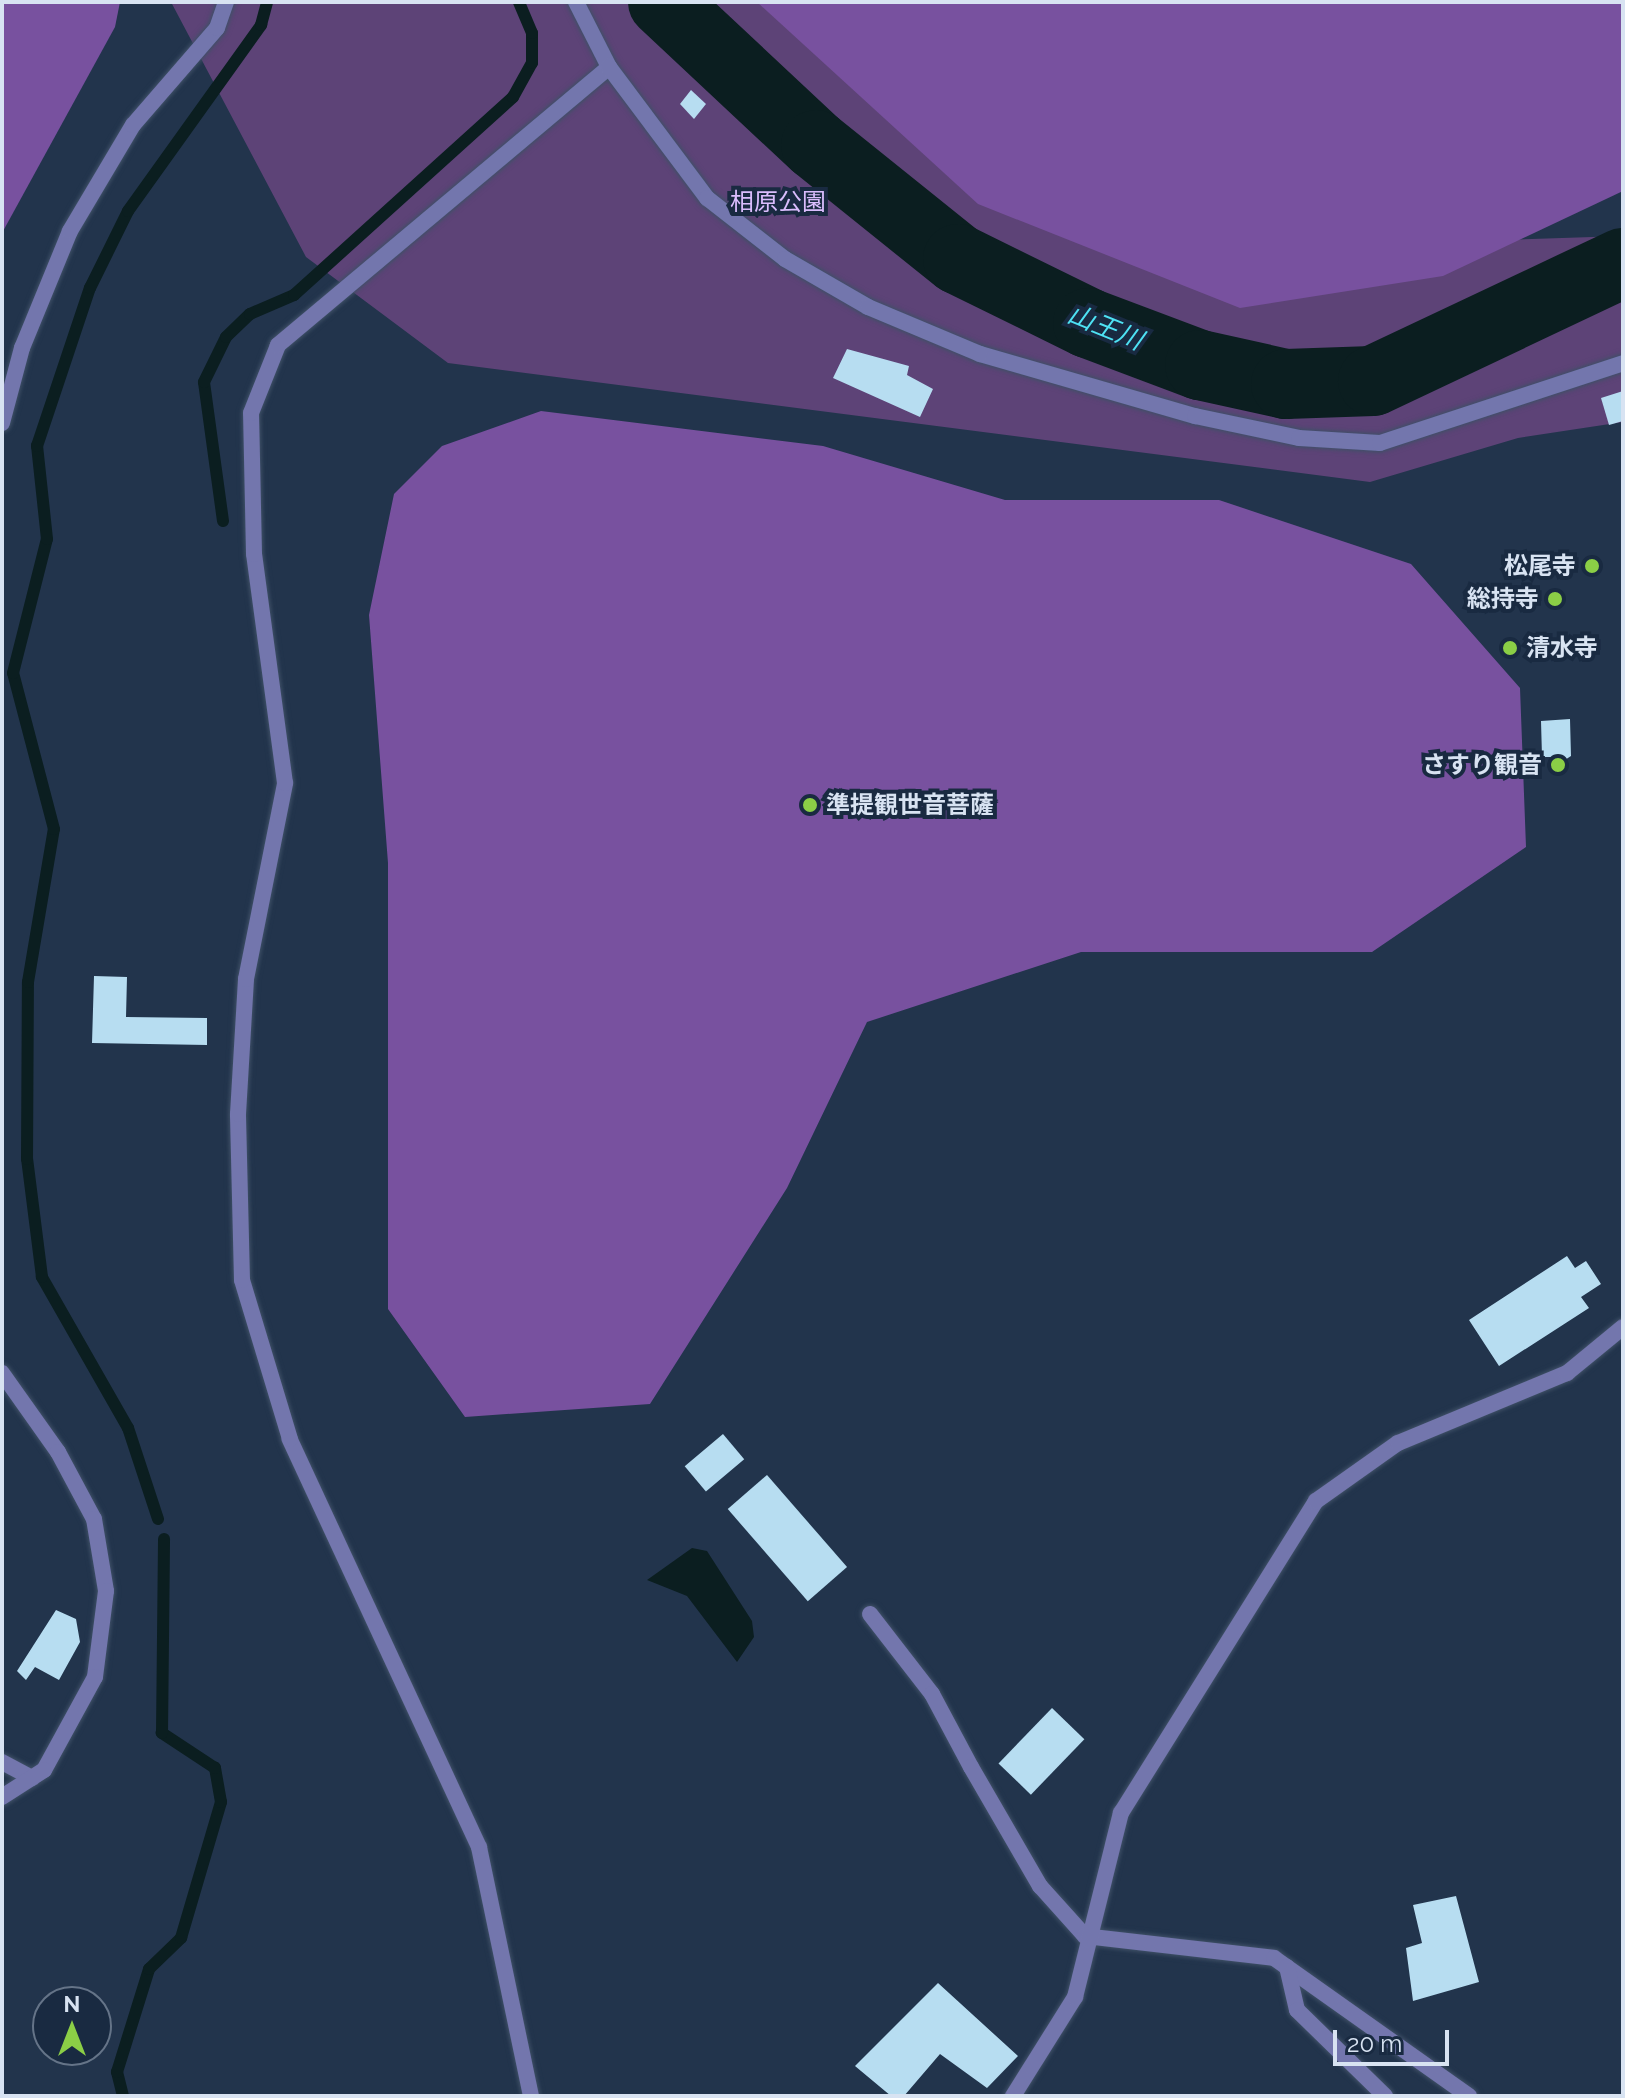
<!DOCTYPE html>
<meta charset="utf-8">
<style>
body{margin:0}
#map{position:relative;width:1625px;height:2098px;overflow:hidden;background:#22344c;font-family:Raleway,"Noto Sans JP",sans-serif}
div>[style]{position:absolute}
.green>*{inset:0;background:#5d4377}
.forest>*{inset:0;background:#78519f}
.water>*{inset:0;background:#0b1e20}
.stream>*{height:12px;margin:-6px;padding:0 6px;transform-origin:6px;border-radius:6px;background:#0b1e20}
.river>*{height:70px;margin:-35px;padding:0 35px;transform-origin:35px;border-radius:35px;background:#0b1e20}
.building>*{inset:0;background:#b7ddf1;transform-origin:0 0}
.roads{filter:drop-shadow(0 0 2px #3f5067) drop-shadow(0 0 2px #3f5067)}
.service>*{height:16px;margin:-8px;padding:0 8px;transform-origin:8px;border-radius:8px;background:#7376ad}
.minor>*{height:16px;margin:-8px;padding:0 8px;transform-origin:8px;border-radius:8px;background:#7376ad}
.tertiary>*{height:16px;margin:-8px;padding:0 8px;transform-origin:8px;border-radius:8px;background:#7376ad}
.dots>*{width:22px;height:22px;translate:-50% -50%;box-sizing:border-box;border:4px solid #192a41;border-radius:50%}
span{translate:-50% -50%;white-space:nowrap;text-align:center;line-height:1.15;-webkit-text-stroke:8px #192a41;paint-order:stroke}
.park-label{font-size:24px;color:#dabdfd}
.poi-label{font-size:24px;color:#d8e3f2;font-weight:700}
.right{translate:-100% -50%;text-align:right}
.left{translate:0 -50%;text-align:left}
.water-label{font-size:26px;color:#4ee2f4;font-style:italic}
.frame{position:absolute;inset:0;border:4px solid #d8e3f2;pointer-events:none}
.north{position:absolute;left:32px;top:1986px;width:80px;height:80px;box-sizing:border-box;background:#192a41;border:2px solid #657488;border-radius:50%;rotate:0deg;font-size:22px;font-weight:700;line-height:32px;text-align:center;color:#d8e3f2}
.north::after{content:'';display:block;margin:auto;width:28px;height:36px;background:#8bce46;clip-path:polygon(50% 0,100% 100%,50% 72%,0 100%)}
.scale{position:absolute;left:1333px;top:2030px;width:116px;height:36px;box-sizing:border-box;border:4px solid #d8e3f2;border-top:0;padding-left:10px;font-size:24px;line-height:28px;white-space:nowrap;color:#d8e3f2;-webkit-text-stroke:6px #192a41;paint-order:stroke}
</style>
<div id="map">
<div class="green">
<div style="clip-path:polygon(171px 2px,868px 2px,1114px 253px,1623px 236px,1623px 422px,1518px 438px,1370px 482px,448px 363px,306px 257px)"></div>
</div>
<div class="forest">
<div style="clip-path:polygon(2px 2px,120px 2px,115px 27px,2px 233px)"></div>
<div style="clip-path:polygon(757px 2px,1623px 2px,1623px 191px,1443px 276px,1240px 308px,978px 204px)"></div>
<div style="clip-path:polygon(541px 411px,823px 446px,1005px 500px,1219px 500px,1411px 564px,1520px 688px,1526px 847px,1372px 952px,1081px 952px,867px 1022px,787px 1188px,650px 1404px,465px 1417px,388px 1309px,388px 863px,369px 615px,394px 494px,442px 446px)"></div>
</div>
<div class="water">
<div style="clip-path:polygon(692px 1548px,707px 1551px,752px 1621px,754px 1637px,737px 1662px,687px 1596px,647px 1580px)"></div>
</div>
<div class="stream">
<div style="left:223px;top:521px;width:140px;rotate:-97.8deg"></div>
<div style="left:204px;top:382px;width:50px;rotate:-63.9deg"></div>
<div style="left:226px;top:337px;width:33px;rotate:-44deg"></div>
<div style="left:250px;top:314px;width:48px;rotate:-23.4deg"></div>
<div style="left:294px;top:295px;width:295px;rotate:-42.1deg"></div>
<div style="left:513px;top:97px;width:39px;rotate:-61deg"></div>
<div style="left:532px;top:63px;width:30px;rotate:-90deg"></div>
<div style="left:532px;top:33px;width:34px;rotate:-113deg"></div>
<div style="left:158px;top:1519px;width:96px;rotate:-108.2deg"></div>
<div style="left:128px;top:1428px;width:174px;rotate:-119.7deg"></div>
<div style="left:42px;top:1277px;width:119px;rotate:-97.2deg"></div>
<div style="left:27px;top:1159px;width:177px;rotate:-89.7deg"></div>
<div style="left:28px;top:982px;width:155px;rotate:-80.4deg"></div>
<div style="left:54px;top:829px;width:161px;rotate:-104.7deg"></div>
<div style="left:13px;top:673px;width:138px;rotate:-75.8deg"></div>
<div style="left:47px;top:539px;width:94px;rotate:-96.1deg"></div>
<div style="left:37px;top:446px;width:167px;rotate:-71.5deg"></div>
<div style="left:90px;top:288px;width:86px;rotate:-63.7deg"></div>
<div style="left:128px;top:211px;width:229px;rotate:-54.4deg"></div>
<div style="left:261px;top:25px;width:24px;rotate:-75deg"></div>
<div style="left:123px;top:2096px;width:25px;rotate:-104deg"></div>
<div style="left:117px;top:2072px;width:108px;rotate:-72.7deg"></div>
<div style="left:149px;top:1969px;width:45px;rotate:-44.1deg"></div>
<div style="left:181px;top:1938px;width:142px;rotate:-73.6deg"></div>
<div style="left:221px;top:1802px;width:35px;rotate:-100deg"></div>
<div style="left:215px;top:1768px;width:64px;rotate:-146.6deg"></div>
<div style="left:162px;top:1733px;width:194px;rotate:-89.4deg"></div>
</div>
<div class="river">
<div style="left:663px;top:2px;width:209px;rotate:43.1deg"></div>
<div style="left:816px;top:145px;width:182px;rotate:38.8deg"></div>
<div style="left:958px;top:259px;width:145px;rotate:26.2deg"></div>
<div style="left:1088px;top:323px;width:120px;rotate:20.6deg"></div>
<div style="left:1200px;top:365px;width:88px;rotate:12.5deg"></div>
<div style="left:1286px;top:384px;width:87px;rotate:-2deg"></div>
<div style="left:1373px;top:381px;width:276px;rotate:-25.3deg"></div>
</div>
<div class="building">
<div style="clip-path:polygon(691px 90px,706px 104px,694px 119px,680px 104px)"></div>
<div style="clip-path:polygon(847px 349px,909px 366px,907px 375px,933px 389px,920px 417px,833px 378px)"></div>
<div style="clip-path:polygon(1623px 391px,1623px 421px,1609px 425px,1601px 398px)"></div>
<div style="clip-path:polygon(1570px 719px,1571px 756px,1554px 767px,1554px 757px,1542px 757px,1541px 721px)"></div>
<div style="clip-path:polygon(94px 976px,127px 977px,126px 1017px,207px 1018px,207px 1045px,92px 1043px)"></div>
<div style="clip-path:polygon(1567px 1256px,1575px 1268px,1586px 1261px,1601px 1284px,1581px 1297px,1589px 1308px,1499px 1366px,1469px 1320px)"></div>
<div style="left:723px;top:1434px;width:33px;height:50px;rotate:50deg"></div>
<div style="left:767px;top:1475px;width:122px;height:52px;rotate:49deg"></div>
<div style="clip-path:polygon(56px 1610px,76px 1619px,80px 1642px,59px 1680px,35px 1667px,26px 1680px,17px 1671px)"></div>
<div style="left:1052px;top:1708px;width:45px;height:77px;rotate:44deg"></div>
<div style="clip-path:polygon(1456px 1896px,1479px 1982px,1413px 2001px,1406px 1948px,1422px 1943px,1413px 1905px)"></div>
<div style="clip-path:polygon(938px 1983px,1018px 2056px,987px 2088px,940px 2054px,904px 2096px,891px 2096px,855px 2066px)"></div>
</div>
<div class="roads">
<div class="service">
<div style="left:870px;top:1614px;width:101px;rotate:52.2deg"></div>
<div style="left:932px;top:1694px;width:83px;rotate:61.9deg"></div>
<div style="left:2px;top:1762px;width:34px;rotate:28deg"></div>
</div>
<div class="minor">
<div style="left:980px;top:354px;width:224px;rotate:16.1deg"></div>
<div style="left:1195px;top:416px;width:106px;rotate:11.9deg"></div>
<div style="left:1299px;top:438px;width:81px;rotate:3.5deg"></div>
<div style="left:1380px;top:443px;width:256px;rotate:-18.2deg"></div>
<div style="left:2px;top:423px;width:78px;rotate:-75.1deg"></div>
<div style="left:22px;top:348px;width:126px;rotate:-67.7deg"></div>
<div style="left:70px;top:231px;width:123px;rotate:-59.3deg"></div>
<div style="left:133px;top:125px;width:128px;rotate:-49.1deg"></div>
<div style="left:217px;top:28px;width:28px;rotate:-71deg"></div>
<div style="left:2px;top:1373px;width:97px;rotate:54.7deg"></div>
<div style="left:58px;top:1452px;width:76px;rotate:61.8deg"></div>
<div style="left:94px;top:1519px;width:73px;rotate:80.5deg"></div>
<div style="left:106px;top:1591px;width:87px;rotate:97.3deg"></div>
<div style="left:95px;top:1677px;width:106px;rotate:118.7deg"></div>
<div style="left:44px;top:1770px;width:50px;rotate:147.3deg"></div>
<div style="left:971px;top:1767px;width:138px;rotate:59.9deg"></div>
<div style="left:1040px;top:1886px;width:67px;rotate:48deg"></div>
<div style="left:1085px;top:1936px;width:190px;rotate:6.6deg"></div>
<div style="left:1274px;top:1958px;width:239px;rotate:35.3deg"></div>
<div style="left:1287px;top:1967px;width:44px;rotate:76.9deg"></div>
<div style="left:1297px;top:2010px;width:123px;rotate:44.3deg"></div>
<div style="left:531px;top:2096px;width:254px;rotate:-101.8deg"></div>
<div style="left:479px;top:1847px;width:450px;rotate:-114.9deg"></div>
<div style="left:290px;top:1439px;width:166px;rotate:-106.8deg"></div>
<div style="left:242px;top:1280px;width:166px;rotate:-91.4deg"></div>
<div style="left:238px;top:1114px;width:135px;rotate:-86.6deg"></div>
<div style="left:246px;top:979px;width:200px;rotate:-78.7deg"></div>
<div style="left:285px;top:783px;width:231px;rotate:-97.7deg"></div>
<div style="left:254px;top:554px;width:141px;rotate:-91.2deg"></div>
<div style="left:251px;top:413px;width:73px;rotate:-68.3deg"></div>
<div style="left:278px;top:345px;width:432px;rotate:-40deg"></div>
<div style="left:1013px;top:2096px;width:117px;rotate:-57.9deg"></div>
<div style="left:1075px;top:1997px;width:190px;rotate:-76deg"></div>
<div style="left:1121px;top:1813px;width:368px;rotate:-58deg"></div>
<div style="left:1316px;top:1501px;width:100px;rotate:-35.3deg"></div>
<div style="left:1398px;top:1443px;width:183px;rotate:-22.5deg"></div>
<div style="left:1567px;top:1373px;width:72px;rotate:-39.4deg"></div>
</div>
<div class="tertiary">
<div style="left:576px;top:2px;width:73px;rotate:63.1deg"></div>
<div style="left:609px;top:67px;width:164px;rotate:53.2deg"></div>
<div style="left:707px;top:198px;width:99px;rotate:38deg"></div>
<div style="left:785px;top:259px;width:96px;rotate:30deg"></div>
<div style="left:868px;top:307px;width:121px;rotate:22.8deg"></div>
</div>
</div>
<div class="dots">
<div style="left:1592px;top:566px;background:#8bce46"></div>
<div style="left:1555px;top:599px;background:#8bce46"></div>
<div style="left:1510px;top:648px;background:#8bce46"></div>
<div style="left:1558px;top:765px;background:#8bce46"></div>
<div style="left:810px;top:805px;background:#8bce46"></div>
</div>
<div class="park-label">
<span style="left:778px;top:202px">相原公園</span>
</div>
<div class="poi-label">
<span class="right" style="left:1576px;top:566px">松尾寺</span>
<span class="right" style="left:1539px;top:599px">総持寺</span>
<span class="left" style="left:1526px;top:648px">清水寺</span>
<span class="right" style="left:1542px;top:765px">さすり観音</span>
<span class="left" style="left:826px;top:805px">準提観世音菩薩</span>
</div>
<div class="water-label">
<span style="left:1105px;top:328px;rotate:22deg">山王川</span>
</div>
<div class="frame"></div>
<div class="north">N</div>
<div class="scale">20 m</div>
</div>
